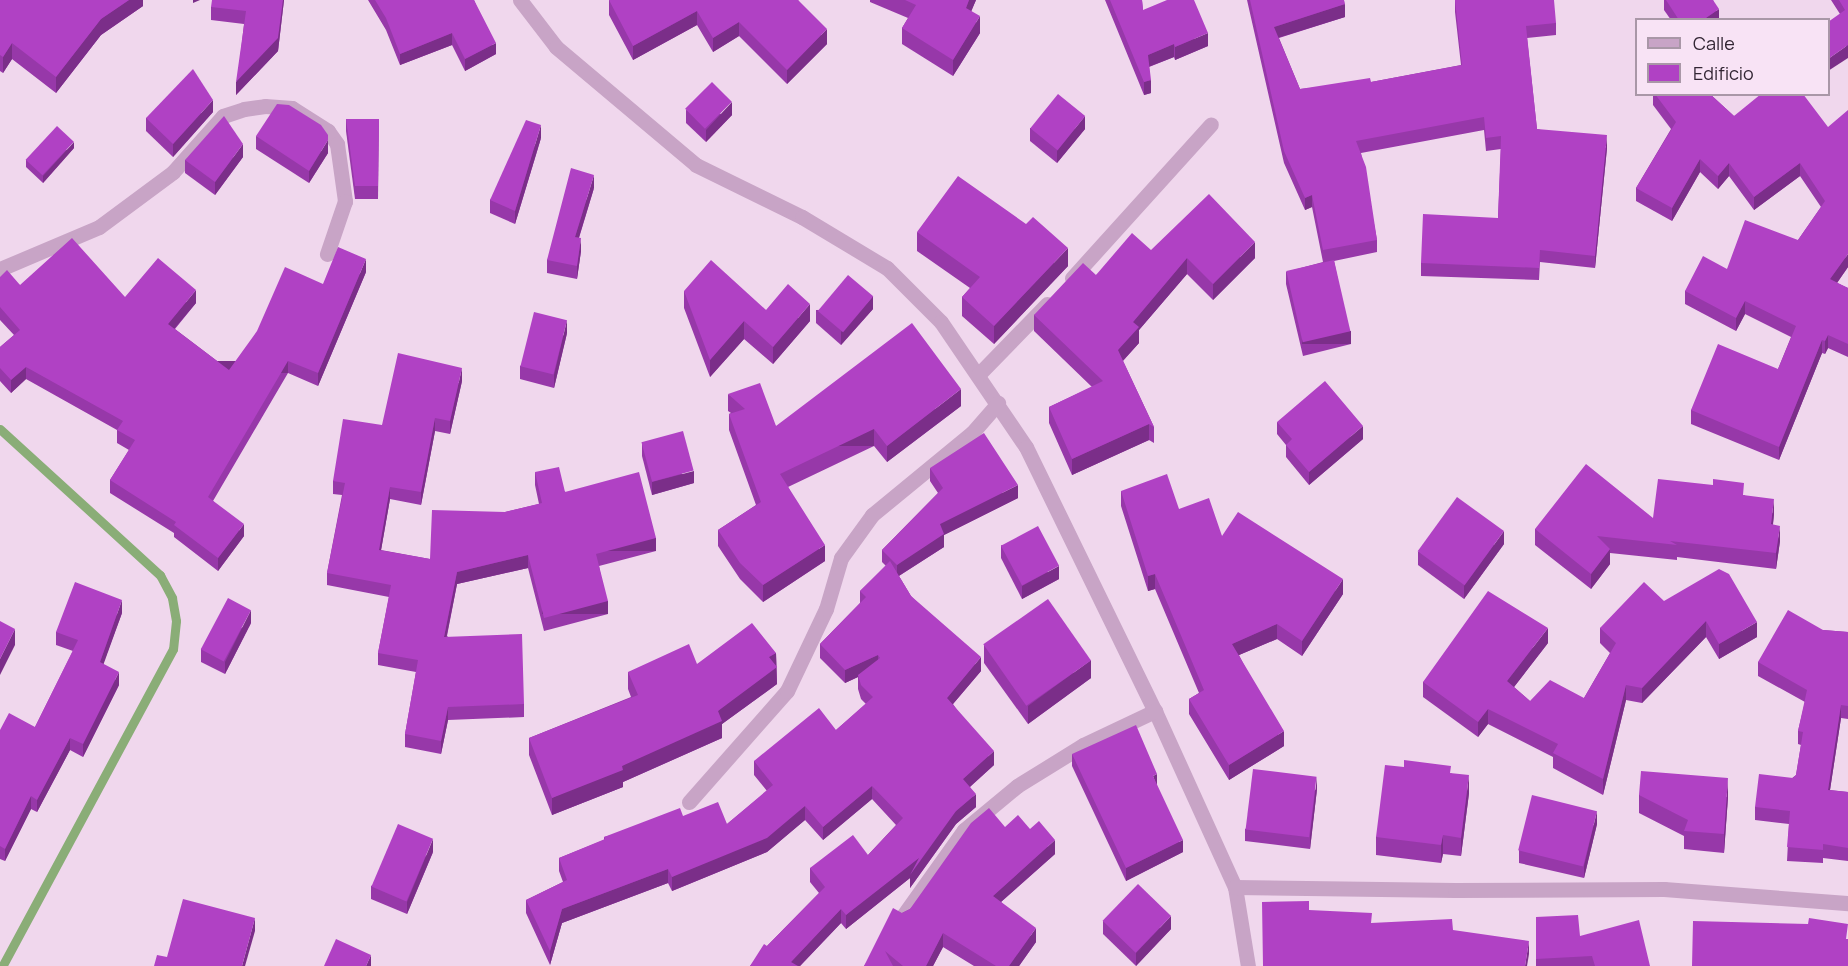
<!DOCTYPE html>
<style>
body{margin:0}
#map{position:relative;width:1848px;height:966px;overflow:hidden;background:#f0d7ed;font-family:Manrope,sans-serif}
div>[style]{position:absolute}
.stream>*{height:9px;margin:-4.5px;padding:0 4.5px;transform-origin:4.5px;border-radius:4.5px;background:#8aad77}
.street>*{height:15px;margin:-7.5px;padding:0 7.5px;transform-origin:7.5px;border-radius:7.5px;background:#c8a4c6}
.wall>*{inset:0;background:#9738a9}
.shaded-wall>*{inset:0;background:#7b2e89;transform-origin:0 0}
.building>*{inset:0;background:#b041c4;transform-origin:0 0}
span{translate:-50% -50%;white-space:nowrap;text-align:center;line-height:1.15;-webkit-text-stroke:4.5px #f8e3f5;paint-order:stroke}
.legend{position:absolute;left:1635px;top:18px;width:195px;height:78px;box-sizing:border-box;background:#f8e3f5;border:2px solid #a997a7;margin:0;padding:8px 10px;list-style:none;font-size:18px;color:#322533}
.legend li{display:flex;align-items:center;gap:12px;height:30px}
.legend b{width:30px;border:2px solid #a997a7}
</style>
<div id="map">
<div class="stream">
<div style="left:0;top:429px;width:217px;rotate:42.4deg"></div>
<div style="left:160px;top:575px;width:26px;rotate:62deg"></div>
<div style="left:172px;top:598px;width:23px;rotate:80deg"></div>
<div style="left:176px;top:621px;width:28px;rotate:96deg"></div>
<div style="left:173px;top:649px;width:360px;rotate:118.3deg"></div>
</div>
<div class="street">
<div style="left:520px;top:0;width:59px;rotate:52.5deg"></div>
<div style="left:556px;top:47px;width:183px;rotate:40.1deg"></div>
<div style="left:696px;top:165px;width:118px;rotate:26.1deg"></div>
<div style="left:802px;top:217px;width:99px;rotate:31deg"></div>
<div style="left:887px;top:268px;width:76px;rotate:45deg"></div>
<div style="left:941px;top:322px;width:151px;rotate:55.8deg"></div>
<div style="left:1026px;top:447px;width:294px;rotate:64deg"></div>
<div style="left:1155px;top:711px;width:193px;rotate:65.6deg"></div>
<div style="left:1235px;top:887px;width:80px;rotate:80.7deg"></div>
<div style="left:0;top:269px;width:108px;rotate:-23deg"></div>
<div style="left:99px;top:227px;width:92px;rotate:-36.6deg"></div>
<div style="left:173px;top:172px;width:75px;rotate:-48.2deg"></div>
<div style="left:223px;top:116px;width:22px;rotate:-18deg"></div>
<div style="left:244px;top:109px;width:21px;rotate:-8deg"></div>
<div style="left:265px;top:106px;width:27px;rotate:4deg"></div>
<div style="left:292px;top:108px;width:43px;rotate:32.6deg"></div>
<div style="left:328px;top:131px;width:16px;rotate:55deg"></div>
<div style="left:337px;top:144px;width:58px;rotate:82deg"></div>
<div style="left:345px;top:201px;width:56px;rotate:108.8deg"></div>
<div style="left:1072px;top:278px;width:207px;rotate:-47.9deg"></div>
<div style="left:978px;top:375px;width:99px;rotate:-45.8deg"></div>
<div style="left:689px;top:802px;width:148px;rotate:-48.6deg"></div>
<div style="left:787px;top:691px;width:91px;rotate:-64.6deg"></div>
<div style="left:826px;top:609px;width:53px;rotate:-73.6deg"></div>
<div style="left:841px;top:558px;width:53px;rotate:-54.2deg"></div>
<div style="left:872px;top:515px;width:129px;rotate:-39.4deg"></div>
<div style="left:972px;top:433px;width:40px;rotate:-49deg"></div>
<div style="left:1235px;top:887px;width:220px;rotate:0.8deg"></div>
<div style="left:1455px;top:890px;width:209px;rotate:-0.3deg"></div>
<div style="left:1664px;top:889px;width:185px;rotate:4.4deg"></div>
<div style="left:902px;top:917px;width:107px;rotate:-54.5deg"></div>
<div style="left:964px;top:830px;width:69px;rotate:-39.7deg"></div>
<div style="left:1017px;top:786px;width:78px;rotate:-31.8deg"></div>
<div style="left:1083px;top:745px;width:80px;rotate:-25.3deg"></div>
</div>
<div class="wall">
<div style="clip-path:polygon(0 0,143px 0,143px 6px,101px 35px,56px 93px,12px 59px,3px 73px,0 71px)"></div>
<div style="clip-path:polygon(284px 0,278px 51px,236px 95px,244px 24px,211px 20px,211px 7px)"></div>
<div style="clip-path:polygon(368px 0,474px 0,496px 54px,465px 71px,452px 45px,400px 65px,386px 30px)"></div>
<div style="clip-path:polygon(609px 0,798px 0,827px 44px,787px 84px,739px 36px,713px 52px,697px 25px,633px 60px,609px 15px)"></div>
<div style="clip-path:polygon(870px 0,976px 0,971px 11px,980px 33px,953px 76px,902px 44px,902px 28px,908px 18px,870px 2px)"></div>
<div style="clip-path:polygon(1105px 0,1142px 0,1143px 10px,1208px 46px,1175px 60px,1174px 57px,1149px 67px,1151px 93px,1144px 95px)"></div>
<div style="clip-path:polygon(1247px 0,1344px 0,1345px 17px,1279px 38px,1300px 89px,1371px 82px,1461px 65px,1455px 12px,1455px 0,1556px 23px,1556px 35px,1527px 38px,1537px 129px,1607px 148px,1595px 268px,1540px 262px,1539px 280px,1421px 276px,1421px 263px,1498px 218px,1501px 149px,1486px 151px,1484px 130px,1361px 153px,1377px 240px,1377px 252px,1334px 261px,1351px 344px,1303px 356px,1286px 284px,1286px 272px,1323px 262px,1312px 207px,1305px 210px,1284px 163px)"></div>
<div style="clip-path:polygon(1664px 0,1713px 0,1719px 20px,1671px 20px,1664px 10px)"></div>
<div style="clip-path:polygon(1831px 0,1848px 0,1848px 58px,1840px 14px)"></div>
<div style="clip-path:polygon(1653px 94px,1710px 94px,1734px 116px,1803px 94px,1848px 267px,1837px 283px,1848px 288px,1848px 357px,1828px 348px,1825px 354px,1822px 353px,1779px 460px,1691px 424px,1691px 410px,1778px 369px,1791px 337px,1745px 314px,1736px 331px,1685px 304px,1685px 291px,1727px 269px,1798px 240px,1821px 207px,1800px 176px,1754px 210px,1729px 176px,1718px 189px,1700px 172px,1672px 221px,1636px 201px,1636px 188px,1671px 129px,1653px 105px)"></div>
<div style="clip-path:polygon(686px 110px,732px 115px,706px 142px,686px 123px)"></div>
<div style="clip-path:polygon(213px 112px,173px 157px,146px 131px,146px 118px)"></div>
<div style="clip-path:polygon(346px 119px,379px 119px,378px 199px,355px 199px,346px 131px)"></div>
<div style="clip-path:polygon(1030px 128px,1085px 129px,1057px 163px,1030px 141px)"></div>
<div style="clip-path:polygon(256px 136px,328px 153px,309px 183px,256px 149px)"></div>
<div style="clip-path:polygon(541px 138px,515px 224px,490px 213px,490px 200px)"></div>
<div style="clip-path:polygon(74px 148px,43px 183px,26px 167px,26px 160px)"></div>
<div style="clip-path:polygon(243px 157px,215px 195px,185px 173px,185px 160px)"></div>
<div style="clip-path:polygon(594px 188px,579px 238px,581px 251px,577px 279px,547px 273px,547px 260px)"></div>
<div style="clip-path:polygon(917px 232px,1068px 266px,994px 344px,962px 316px,962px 297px,970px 288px,917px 251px)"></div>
<div style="clip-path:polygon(1151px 250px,1255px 258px,1213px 300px,1187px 274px,1139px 330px,1139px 343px,1123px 361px,1154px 427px,1154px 443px,1149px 440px,1072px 475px,1049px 423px,1049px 407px,1092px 387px,1034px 331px,1034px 315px,1096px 275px)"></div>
<div style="clip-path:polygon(366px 272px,318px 386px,288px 373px,213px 501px,244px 536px,218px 571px,174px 537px,174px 533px,110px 493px,110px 480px,129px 450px,117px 443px,117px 430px,26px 379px,11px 393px,0 381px,0 347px,14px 335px,0 320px,0 277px,20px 285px,125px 297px,196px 303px,175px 329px,229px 370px,323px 284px)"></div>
<div style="clip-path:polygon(684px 291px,766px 310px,810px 321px,773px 364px,744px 339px,710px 377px,684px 308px)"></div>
<div style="clip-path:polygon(873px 309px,841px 345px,816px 323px,816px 310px)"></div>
<div style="clip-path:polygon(567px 333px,554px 388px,520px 379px,520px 366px)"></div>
<div style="clip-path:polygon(462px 381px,450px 434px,435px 431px,421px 505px,390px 499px,381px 550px,430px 559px,505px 512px,539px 504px,535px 485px,535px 472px,656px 551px,599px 566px,608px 614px,544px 631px,528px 568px,457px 584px,447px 636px,524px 704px,524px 717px,448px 720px,441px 754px,405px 747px,405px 734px,416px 672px,378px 665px,378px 653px,389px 597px,327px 585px,327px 573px,342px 495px,333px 494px,333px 481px,382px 425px)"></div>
<div style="clip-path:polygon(728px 394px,776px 426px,961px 406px,887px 462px,874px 446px,788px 487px,825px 561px,763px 602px,740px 579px,718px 546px,718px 530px,756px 505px,729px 430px,729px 414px,731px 413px,728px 411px)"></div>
<div style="clip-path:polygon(1277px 422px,1363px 439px,1309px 485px,1286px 457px,1286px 445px,1277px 434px)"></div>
<div style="clip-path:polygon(642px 443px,694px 483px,652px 495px,642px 456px)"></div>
<div style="clip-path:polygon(930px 468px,1018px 498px,944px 535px,944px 547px,899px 576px,911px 596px,981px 671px,953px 704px,994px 765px,970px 787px,976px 807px,956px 824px,910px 888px,910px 878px,846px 929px,841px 923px,800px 966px,750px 966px,767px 946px,819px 893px,810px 882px,810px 868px,868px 855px,896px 825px,872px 799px,823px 840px,805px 820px,767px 852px,672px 891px,668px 883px,562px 923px,550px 965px,526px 913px,526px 900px,563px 882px,559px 871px,559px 858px,604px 840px,604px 837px,683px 816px,727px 824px,767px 791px,754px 775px,754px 761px,836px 730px,866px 704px,861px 699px,858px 689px,858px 677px,845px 683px,820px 658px,820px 644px,860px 603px,860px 591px,886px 566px,882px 562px,882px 550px,938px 493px,930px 481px)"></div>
<div style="clip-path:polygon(1121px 491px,1179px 509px,1222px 536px,1343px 594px,1302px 656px,1277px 639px,1239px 655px,1284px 746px,1229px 780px,1189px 714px,1189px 699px,1199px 693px,1155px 589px,1148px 591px,1121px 506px)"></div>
<div style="clip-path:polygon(1744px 495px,1774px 514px,1773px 525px,1780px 541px,1776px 569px,1677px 557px,1677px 560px,1610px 553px,1610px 564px,1591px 589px,1535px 545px,1535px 529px,1653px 518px)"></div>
<div style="clip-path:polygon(1504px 544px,1464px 599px,1418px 565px,1418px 552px)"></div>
<div style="clip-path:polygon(1001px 545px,1059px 579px,1022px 599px,1001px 558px)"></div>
<div style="clip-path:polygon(1664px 601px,1757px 637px,1719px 659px,1706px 637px,1642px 703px,1626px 700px,1603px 795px,1553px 768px,1553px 757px,1488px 724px,1478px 737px,1423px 697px,1423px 682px,1548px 643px,1514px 687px,1530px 701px,1584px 698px,1610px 653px,1600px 643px,1600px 628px)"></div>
<div style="clip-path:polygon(122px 613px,103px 664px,119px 685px,83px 757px,70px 750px,37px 812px,31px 809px,5px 861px,0 859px,0 730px,35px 727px,73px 651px,56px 645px,56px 632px)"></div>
<div style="clip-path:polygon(251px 623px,225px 674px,201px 662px,201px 649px)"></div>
<div style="clip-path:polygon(1823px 630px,1848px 632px,1848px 719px,1841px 718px,1830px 790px,1848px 792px,1848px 861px,1823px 858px,1823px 863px,1787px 861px,1789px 824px,1755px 820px,1755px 807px,1796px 775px,1801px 745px,1798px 744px,1798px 731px,1805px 702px,1758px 676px,1758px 662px)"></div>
<div style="clip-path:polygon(984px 645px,1091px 678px,1028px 724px,984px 663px)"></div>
<div style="clip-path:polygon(776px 653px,777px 684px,722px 724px,722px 738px,623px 782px,623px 787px,552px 815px,529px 755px,529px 738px,631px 697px,628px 689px,628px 672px,697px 664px)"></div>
<div style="clip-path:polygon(1072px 754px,1157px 786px,1183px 852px,1126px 881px,1072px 766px)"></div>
<div style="clip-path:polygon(1451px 773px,1469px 793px,1461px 856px,1443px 854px,1441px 863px,1376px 855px,1376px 837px)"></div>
<div style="clip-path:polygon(1317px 789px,1310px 849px,1245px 841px,1245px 829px)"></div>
<div style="clip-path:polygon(1639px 795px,1728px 797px,1724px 853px,1684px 849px,1684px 836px,1639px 813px)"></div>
<div style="clip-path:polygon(1597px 824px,1584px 878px,1519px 863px,1519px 850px)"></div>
<div style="clip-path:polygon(1005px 827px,1030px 829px,1055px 854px,1001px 902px,1036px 942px,1019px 966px,974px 966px,943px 947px,933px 966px,864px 966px,902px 913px,910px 909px)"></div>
<div style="clip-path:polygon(433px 852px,407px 914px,371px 899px,371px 886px)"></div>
<div style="clip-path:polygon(1536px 917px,1580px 936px,1650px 966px,1536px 966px)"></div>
<div style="clip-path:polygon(1103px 921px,1171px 929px,1136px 966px,1103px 934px)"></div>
</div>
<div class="shaded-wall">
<div style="clip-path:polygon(129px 0,143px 0,143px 6px,101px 35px,56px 93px,56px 77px,101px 19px)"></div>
<div style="clip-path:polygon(193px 0,200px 0,193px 3px)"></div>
<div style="clip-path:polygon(283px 0,284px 0,278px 51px,236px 95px,236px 82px)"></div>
<div style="clip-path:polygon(969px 0,976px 0,966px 24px,966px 8px)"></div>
<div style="clip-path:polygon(1345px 4px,1345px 17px,1274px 39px,1274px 27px)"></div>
<div style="clip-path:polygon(1719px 9px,1719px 20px,1703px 20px)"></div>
<div style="clip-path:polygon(697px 11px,697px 25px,633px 60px,633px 46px)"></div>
<div style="clip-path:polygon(980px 16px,980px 33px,953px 76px,953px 60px)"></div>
<div style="clip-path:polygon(739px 22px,739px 36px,713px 52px,713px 38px)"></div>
<div style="clip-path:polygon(827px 29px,827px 44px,787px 84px,787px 70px)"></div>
<div style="clip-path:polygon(452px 33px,452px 45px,400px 65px,400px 54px)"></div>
<div style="clip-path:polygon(1208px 33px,1208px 46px,1175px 60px,1175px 47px)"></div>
<div style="clip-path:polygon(12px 43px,12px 59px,3px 73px,3px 57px)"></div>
<div style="clip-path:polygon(496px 43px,496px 54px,465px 71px,465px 59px)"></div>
<div style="clip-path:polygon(1174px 44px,1174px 57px,1148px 67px,1148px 55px)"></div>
<div style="clip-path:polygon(1848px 45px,1848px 58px,1828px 71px,1828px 59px)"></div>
<div style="clip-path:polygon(1151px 80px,1151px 93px,1144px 95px,1144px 82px)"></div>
<div style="clip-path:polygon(213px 100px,213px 112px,173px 157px,173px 144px)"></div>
<div style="clip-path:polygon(732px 102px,732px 115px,706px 142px,706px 130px)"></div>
<div style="clip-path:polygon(1085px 116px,1085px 129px,1057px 163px,1057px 151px)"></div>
<div style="clip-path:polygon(541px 125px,541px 138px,515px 224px,515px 211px)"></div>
<div style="clip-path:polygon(1607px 135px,1607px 148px,1595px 268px,1595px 256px)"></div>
<div style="clip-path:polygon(328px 140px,328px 153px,309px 183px,309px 171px)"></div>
<div style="clip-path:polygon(74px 142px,74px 148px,43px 183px,43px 176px)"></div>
<div style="clip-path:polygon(243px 144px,243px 157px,215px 195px,215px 182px)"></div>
<div style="clip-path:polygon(1700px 159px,1700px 172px,1672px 221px,1672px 208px)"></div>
<div style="clip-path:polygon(1729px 163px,1729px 176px,1718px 189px,1718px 176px)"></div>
<div style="clip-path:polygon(1800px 163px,1800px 176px,1754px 210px,1754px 197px)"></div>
<div style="clip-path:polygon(594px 175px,594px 188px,575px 250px,575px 237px)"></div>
<div style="clip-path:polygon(1312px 195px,1312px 207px,1305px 210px,1305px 198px)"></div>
<div style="clip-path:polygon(581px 238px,581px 251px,577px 279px,577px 266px)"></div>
<div style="clip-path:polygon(1255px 242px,1255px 258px,1213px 300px,1213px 284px)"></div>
<div style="clip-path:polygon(1068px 248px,1068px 266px,994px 344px,994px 326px)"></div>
<div style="clip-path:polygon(1848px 254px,1848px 267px,1830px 293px,1830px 279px)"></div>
<div style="clip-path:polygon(1187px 258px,1187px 274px,1139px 330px,1139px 343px,1118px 366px,1118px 350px,1133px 322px)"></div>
<div style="clip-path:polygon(366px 259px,366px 272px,318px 386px,318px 373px)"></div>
<div style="clip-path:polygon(196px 290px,196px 303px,168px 336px,168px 324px)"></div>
<div style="clip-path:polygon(873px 296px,873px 309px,841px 345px,841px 332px)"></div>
<div style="clip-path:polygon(1745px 301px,1745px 314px,1736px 331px,1736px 318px)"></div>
<div style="clip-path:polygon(810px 304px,810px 321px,773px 364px,773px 347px)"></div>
<div style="clip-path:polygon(567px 320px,567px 333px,554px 388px,554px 375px)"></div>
<div style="clip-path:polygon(744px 321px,744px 339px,710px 377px,710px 360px)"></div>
<div style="left:1351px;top:331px;width:13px;height:49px;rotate:90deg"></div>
<div style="clip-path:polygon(1828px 335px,1828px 348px,1825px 354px,1825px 341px)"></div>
<div style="clip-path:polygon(1822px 340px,1822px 353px,1779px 460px,1779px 447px)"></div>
<div style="left:288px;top:361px;width:12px;height:158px;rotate:90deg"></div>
<div style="clip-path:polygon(26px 367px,26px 379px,11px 393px,11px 380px)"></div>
<div style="clip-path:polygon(462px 368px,462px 381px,450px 434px,450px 421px)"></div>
<div style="clip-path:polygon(961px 389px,961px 406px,887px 462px,887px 446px)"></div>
<div style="clip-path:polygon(435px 418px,435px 431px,421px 505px,421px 492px)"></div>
<div style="clip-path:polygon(1149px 424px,1149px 440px,1072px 475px,1072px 459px)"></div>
<div style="clip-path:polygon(1363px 426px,1363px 439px,1309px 485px,1309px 472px)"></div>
<div style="left:874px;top:429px;width:17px;height:104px;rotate:90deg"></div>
<div style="clip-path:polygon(694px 471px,694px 483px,652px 495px,652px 482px)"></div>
<div style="clip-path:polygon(1018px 485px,1018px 498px,944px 535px,944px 547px,897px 577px,897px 565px,940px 524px)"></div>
<div style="clip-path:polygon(390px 487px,390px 499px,379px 562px,379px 550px)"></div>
<div style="clip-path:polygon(1774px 499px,1774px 514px,1771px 540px,1771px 524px)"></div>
<div style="clip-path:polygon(244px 524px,244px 536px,218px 571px,218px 558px)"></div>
<div style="clip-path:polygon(1780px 526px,1780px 541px,1776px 569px,1776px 553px)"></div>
<div style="clip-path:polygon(1504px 531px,1504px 544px,1464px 599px,1464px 586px)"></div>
<div style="left:656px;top:538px;width:13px;height:62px;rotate:90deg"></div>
<div style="clip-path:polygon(825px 545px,825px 561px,763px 602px,763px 585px)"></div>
<div style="clip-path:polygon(1610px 549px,1610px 564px,1591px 589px,1591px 574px)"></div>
<div style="clip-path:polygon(528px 555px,528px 568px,457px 584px,444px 649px,444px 637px,457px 572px)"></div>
<div style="clip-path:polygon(1059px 566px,1059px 579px,1022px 599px,1022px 586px)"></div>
<div style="clip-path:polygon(1155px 574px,1155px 589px,1148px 591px,1148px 576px)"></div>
<div style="clip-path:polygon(1343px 579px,1343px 594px,1302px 656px,1302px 641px)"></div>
<div style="clip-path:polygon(122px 600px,122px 613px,100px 674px,100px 662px)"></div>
<div style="left:608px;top:601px;width:13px;height:66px;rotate:90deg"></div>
<div style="clip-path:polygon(251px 610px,251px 623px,225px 674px,225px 662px)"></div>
<div style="clip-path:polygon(1706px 621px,1706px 637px,1642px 703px,1642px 688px)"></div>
<div style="clip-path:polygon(1757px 622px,1757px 637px,1719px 659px,1719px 644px)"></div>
<div style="clip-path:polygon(1277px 624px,1277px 639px,1232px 658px,1232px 644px)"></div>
<div style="clip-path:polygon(1548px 628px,1548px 643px,1507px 696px,1507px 681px)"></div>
<div style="clip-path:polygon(15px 629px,15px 645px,0 675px,0 659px)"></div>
<div style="clip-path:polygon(776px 653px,777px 684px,722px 724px,722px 738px,623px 782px,623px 787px,552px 815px,552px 798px,622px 766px,718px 711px,769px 657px)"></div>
<div style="clip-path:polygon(878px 655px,878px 669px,858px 675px,858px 677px,845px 683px,845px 670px)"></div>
<div style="clip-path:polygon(981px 657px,981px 671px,947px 711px,947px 698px)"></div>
<div style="clip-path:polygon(1091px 660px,1091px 678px,1028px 724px,1028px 706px)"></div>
<div style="clip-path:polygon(119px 672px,119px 685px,83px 757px,83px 744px)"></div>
<div style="clip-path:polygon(1626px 685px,1626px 700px,1603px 795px,1603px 779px)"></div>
<div style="clip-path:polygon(1841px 705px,1841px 718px,1828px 803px,1828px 790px)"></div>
<div style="clip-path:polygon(448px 707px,448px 720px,441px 754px,441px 741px)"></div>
<div style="clip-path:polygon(1488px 709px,1488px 724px,1478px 737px,1478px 722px)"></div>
<div style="clip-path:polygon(1284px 731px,1284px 746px,1229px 780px,1229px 765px)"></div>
<div style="clip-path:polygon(70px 738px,70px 750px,37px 812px,37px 800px)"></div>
<div style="clip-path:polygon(994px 751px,994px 765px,963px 793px,963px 779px)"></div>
<div style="clip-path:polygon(1157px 774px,1157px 787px,1153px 776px)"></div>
<div style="clip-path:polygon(1469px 775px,1469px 793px,1461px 856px,1461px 838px)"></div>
<div style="clip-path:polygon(1317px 777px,1317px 789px,1310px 849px,1310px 836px)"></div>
<div style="clip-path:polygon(1728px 778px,1728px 797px,1724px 853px,1724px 834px)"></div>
<div style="clip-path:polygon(872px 786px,872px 799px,823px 840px,823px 827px)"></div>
<div style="clip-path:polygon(976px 794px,976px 807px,956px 824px,910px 888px,910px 878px,846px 929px,846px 915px,956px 811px)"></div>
<div style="clip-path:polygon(31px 796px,31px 809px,5px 861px,5px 849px)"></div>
<div style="clip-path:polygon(805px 806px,805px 820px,767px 852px,672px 891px,672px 877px)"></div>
<div style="clip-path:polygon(1597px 811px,1597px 824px,1584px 878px,1584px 866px)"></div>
<div style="clip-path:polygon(1443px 835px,1443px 854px,1441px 863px,1441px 845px)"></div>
<div style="clip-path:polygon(433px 839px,433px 852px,407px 914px,407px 902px)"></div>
<div style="clip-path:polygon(1055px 840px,1055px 854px,993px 909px,993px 896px)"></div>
<div style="clip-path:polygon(1183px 840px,1183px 852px,1126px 881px,1126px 868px)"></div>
<div style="clip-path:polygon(668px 869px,668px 883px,562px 923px,550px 965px,550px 951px,562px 909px)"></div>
<div style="clip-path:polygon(841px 909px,841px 923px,800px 966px,791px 966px,791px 962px)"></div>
<div style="clip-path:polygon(1171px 916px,1171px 929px,1136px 966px,1136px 953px)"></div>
<div style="clip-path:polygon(255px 918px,255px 931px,245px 966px,242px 966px)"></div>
<div style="clip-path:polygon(1036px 928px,1036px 942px,1019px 966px,1009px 966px)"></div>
<div style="clip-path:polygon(943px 933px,943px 947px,933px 966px,926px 966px)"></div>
<div style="clip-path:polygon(1529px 941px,1529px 954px,1527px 966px,1525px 966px)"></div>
<div style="clip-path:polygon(371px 955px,371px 966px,366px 966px)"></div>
</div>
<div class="building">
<div style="clip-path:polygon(0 0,129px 0,101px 19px,56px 77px,12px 43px,3px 57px,0 55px)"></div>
<div style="clip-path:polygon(212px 0,283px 0,278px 38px,236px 82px,246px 11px,211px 7px)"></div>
<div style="clip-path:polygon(375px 0,474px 0,496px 43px,465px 59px,452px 33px,400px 54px,386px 18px)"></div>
<div style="clip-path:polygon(609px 0,798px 0,827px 29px,787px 70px,739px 22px,713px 38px,697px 11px,633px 46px)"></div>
<div style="clip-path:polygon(905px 0,969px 0,966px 8px,980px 16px,953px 60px,902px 28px,916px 5px)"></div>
<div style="clip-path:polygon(1110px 0,1142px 0,1143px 10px,1167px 0,1194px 0,1208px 33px,1175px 47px,1174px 44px,1148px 55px,1151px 80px,1144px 82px)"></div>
<div style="clip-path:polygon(1250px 0,1344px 0,1345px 4px,1274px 27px,1300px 89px,1370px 78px,1371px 82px,1462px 65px,1455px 0,1554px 0,1556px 23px,1526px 26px,1537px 129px,1607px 135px,1595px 256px,1540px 250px,1539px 268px,1421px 263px,1423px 214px,1498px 218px,1501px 136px,1486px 138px,1484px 117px,1356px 141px,1366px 167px,1377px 240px,1323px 250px,1312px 195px,1305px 198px,1284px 151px)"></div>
<div style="clip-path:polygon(1666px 0,1713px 0,1719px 9px,1703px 20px,1679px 20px)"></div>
<div style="clip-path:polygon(1839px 0,1848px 0,1848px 45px,1828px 59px,1828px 22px,1845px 10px)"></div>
<div style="clip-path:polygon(193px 69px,213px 100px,173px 144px,146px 118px)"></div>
<div style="left:712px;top:82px;width:28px;height:38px;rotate:45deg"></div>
<div style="left:1058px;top:94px;width:35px;height:44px;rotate:39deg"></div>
<div style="clip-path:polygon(1655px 94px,1710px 94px,1734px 116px,1761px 94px,1803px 94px,1828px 127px,1848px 110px,1848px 254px,1830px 279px,1848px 288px,1848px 344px,1828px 335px,1825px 341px,1822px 340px,1779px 447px,1691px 410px,1718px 344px,1778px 369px,1796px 326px,1745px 301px,1736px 318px,1685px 291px,1703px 256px,1727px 269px,1745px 220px,1798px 240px,1825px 201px,1800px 163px,1754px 197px,1729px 163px,1718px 176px,1700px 159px,1672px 208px,1636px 188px,1676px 122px)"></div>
<div style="clip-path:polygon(277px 104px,289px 105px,321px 125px,328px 135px,328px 140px,309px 171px,256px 136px)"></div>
<div style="clip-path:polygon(224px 116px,243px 144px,215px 182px,185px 160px)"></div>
<div style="clip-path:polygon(346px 119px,379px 119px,378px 186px,355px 186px)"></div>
<div style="clip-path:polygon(526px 120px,541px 125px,515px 211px,490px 200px)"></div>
<div style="left:57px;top:126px;width:23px;height:46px;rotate:43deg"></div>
<div style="clip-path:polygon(571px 168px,594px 175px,575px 237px,581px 238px,577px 266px,547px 260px)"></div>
<div style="clip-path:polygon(958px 176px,1026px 224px,1033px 217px,1068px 248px,994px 326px,962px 297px,980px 277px,917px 232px)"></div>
<div style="clip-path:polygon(1209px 194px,1255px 242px,1213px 284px,1187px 258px,1133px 322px,1139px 327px,1118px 350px,1154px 427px,1149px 424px,1072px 459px,1049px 407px,1103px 381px,1034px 315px,1083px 263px,1096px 275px,1132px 233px,1151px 250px)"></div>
<div style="clip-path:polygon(72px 238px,125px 297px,158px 258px,196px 290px,168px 324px,229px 370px,257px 331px,285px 267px,323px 284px,338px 247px,366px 259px,318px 373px,288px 361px,208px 497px,244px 524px,218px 558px,174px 525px,176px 522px,110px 480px,135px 440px,117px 430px,123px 421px,26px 367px,11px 380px,0 368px,0 347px,20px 330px,0 307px,0 277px,7px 270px,20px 285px)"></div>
<div style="clip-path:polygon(711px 260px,766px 310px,788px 284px,810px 304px,773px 347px,744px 321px,710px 360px,684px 291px)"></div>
<div style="left:1334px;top:260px;width:73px;height:49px;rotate:77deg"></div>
<div style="left:848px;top:275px;width:33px;height:47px;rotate:40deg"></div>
<div style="left:534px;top:312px;width:34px;height:56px;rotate:14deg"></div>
<div style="clip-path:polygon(912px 323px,961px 389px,887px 446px,874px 429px,780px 474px,825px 545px,763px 585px,740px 563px,718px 530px,761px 502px,729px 414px,745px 409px,728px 394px,760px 383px,776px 426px)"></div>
<div style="clip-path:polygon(398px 353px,462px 368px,450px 421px,435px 418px,421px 492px,390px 487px,379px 550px,430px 559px,432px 510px,505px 512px,542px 503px,535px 472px,559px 467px,565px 492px,639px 472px,656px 538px,596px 554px,608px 601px,544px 618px,528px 555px,457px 572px,444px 637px,522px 634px,524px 704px,448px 707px,441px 741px,405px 734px,418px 660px,378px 653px,391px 585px,327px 573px,345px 483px,333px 481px,343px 419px,382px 425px)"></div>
<div style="clip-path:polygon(1325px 381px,1363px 426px,1309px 472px,1286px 445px,1292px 439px,1277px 422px)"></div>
<div style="left:683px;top:431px;width:41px;height:43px;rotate:75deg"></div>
<div style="clip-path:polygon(984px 433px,1018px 485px,940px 524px,944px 534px,897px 565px,882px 550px,943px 488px,930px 468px)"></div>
<div style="clip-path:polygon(1586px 464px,1653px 518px,1658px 479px,1713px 485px,1713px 479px,1744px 483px,1743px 495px,1774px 499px,1771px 524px,1780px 526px,1776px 553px,1670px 541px,1677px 545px,1597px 536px,1610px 549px,1591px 574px,1535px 529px)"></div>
<div style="clip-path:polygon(1167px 474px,1179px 509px,1209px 498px,1222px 536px,1238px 512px,1343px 579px,1302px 641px,1277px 624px,1232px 644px,1284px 731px,1229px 765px,1189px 699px,1204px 690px,1155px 574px,1148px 576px,1121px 491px)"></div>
<div style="left:1457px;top:497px;width:58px;height:67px;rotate:36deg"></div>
<div style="left:1038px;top:526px;width:45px;height:42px;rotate:62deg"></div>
<div style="clip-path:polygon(890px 561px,911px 596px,981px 657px,947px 698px,994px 751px,963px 779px,976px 794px,956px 811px,910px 875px,919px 858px,846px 915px,841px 909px,791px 962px,798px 966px,750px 966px,764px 944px,767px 946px,825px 887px,810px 868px,853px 835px,868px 855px,903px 818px,872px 786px,823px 827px,805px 806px,767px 838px,672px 877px,668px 869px,562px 909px,550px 951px,526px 900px,567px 880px,559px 858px,605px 839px,604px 837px,680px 808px,683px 816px,718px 802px,727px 824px,773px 785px,754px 761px,819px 708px,836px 730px,873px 697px,861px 685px,858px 675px,880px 658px,878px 655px,845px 670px,820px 644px,866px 597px,860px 591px)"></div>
<div style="clip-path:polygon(1719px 569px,1729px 574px,1757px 622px,1719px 644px,1706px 621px,1642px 688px,1626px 685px,1603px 779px,1553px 753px,1558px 744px,1488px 709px,1478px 722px,1423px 682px,1488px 591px,1548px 628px,1507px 681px,1530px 701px,1550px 680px,1584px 698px,1616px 643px,1600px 628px,1644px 582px,1664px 601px)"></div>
<div style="clip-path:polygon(75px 582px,122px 600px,100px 662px,119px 672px,83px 744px,70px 738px,37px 800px,31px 796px,5px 849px,0 846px,0 730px,9px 713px,35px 727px,78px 640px,56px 632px)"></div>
<div style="left:228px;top:598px;width:26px;height:58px;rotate:28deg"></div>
<div style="left:1048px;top:599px;width:75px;height:79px;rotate:55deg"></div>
<div style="clip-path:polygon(1788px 610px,1823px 630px,1848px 632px,1848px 706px,1841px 705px,1828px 790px,1848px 792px,1848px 848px,1823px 844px,1823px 850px,1787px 847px,1790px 811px,1755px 807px,1759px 774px,1793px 778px,1796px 775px,1803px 732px,1798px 731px,1807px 690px,1758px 662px)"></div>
<div style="clip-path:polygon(0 621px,15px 629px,0 659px)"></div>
<div style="clip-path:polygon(752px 623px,776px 653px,769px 657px,777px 667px,718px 711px,722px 721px,622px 766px,623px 770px,552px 798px,529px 738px,638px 695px,628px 672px,689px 644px,697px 664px)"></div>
<div style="clip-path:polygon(1136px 725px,1157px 774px,1153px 776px,1183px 840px,1126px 868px,1072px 754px)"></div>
<div style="clip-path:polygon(1404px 760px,1451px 766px,1450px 773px,1469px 775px,1461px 838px,1443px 835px,1441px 845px,1376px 837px,1385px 765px,1404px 767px)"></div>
<div style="left:1253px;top:769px;width:64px;height:61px;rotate:7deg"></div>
<div style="clip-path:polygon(1641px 771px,1728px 778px,1724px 834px,1684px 831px,1688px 820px,1639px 795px)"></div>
<div style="left:1532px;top:795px;width:67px;height:57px;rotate:14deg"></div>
<div style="clip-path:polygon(989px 808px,1005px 827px,1018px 815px,1030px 829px,1039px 821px,1055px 840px,993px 896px,1036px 928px,1009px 966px,996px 966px,943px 933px,926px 966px,903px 966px,885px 951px,893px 966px,864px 966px,893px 908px,902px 913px,910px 909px,971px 823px)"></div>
<div style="left:398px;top:824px;width:38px;height:68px;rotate:23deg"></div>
<div style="left:1138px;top:884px;width:46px;height:51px;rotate:44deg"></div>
<div style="clip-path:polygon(183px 899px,255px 918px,242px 966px,154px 966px,157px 955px,167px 957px)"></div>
<div style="clip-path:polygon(1309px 901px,1309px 910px,1372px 913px,1371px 923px,1452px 919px,1453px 930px,1529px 941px,1525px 966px,1263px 966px,1262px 902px)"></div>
<div style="clip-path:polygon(1578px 915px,1580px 936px,1639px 920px,1650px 966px,1595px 966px,1592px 956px,1536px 959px,1536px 917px)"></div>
<div style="clip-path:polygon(1809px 918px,1848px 924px,1846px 939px,1848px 939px,1848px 966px,1692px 966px,1693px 921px,1808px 924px)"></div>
<div style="clip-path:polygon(336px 939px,371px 955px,366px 966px,324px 966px)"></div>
</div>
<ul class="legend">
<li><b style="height:8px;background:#c8a4c6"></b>Calle</li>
<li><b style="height:16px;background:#b041c4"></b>Edificio</li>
</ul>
</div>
